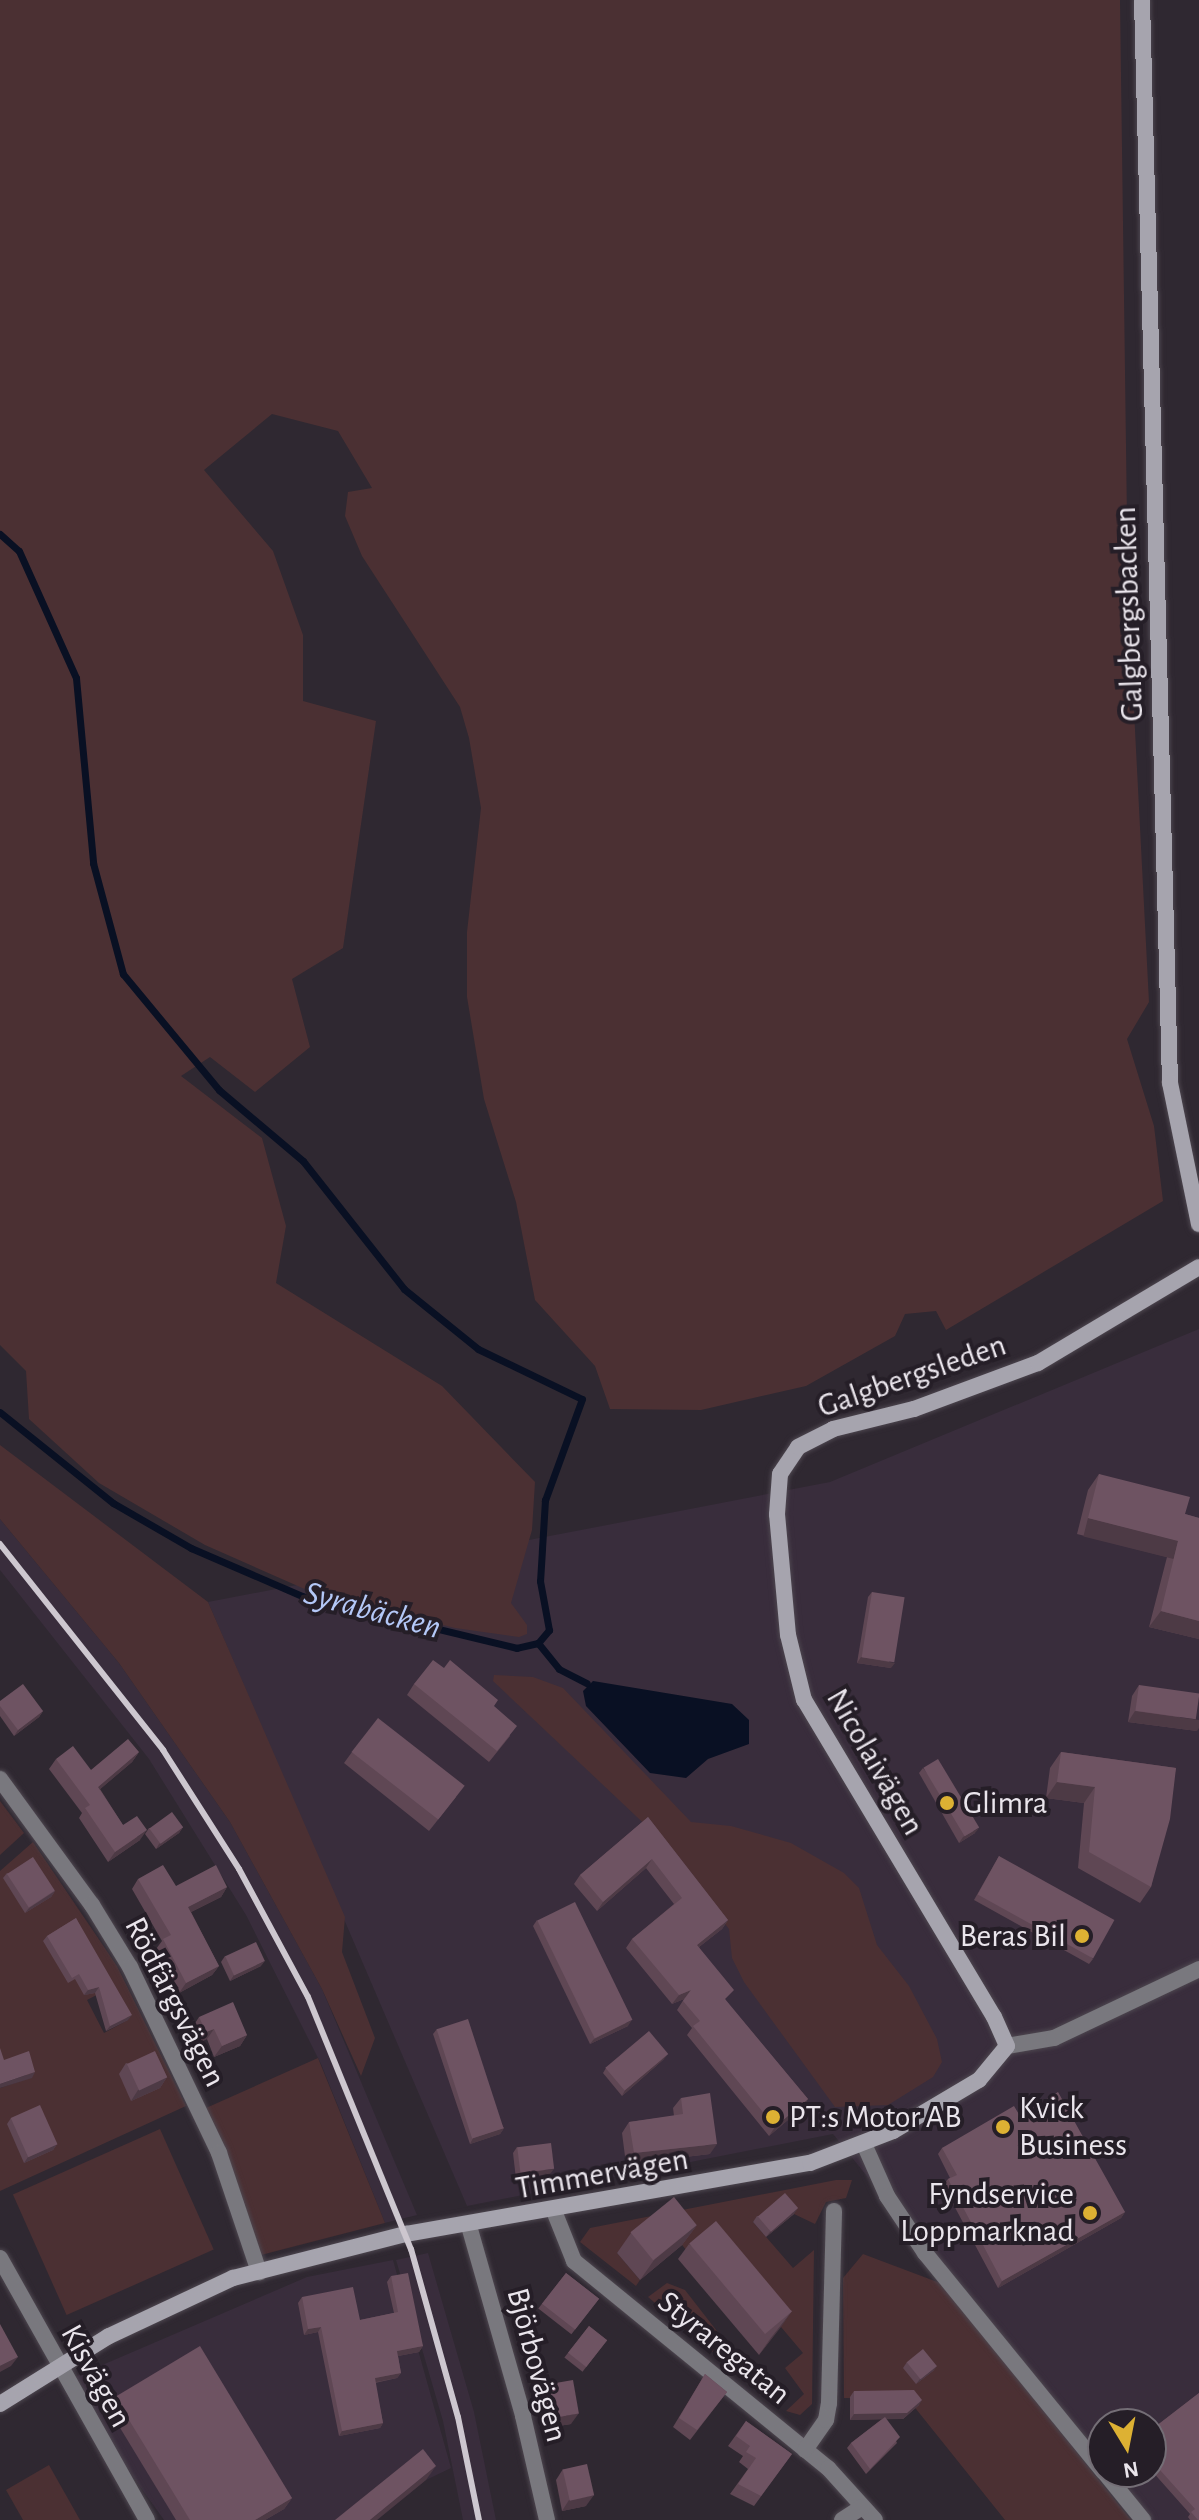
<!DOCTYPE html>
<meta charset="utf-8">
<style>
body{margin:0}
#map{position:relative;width:1199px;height:2520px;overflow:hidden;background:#2f2831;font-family:"Alegreya Sans",sans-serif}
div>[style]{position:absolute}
.built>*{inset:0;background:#392d3c}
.green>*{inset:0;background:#4b3033;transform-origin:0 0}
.water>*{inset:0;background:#091023}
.stream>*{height:7px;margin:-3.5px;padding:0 3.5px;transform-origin:3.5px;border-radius:3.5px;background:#091023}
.roads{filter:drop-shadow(0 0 2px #4d464f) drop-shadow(0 0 2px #4d464f)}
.street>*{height:16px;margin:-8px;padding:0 8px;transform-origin:8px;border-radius:8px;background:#79787e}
.secondary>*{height:16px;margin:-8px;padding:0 8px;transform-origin:8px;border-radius:8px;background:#a6a4ae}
.rail>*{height:6px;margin:-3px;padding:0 3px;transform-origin:3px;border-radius:3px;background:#cdc7cf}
.wall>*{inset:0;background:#5f4754;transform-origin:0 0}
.shaded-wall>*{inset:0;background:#4d3a45;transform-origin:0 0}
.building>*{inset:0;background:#6e5362;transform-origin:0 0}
.dots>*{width:22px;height:22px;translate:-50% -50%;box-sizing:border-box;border:4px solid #251e27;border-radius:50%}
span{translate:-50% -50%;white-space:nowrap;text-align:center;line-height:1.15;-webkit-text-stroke:8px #251e27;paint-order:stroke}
.street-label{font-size:32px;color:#eae5ec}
.poi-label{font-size:32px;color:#eae5ec}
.left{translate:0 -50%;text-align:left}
.right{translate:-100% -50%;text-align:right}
.water-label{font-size:34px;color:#b4c8f7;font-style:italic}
.north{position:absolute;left:1087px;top:2408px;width:80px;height:80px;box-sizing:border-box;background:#251e27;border:2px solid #746e76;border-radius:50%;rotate:170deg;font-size:22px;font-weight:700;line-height:32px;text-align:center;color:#eae5ec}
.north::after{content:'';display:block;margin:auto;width:28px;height:36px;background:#ddb133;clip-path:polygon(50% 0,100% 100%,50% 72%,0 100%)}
</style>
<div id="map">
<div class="built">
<div style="clip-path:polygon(1199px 1329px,1199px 2520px,1144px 2520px,1105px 2472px,1151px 2472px,1151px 2424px,1103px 2424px,1103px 2469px,833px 2134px,467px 2206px,208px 1602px,830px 1482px)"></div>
<div style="clip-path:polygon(0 1519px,119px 1663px,230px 1822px,322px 1989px,417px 2215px,385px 2223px,321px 2064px,246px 1915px,149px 1759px,0 1570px)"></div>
<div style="clip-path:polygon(428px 2253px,474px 2412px,496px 2520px,463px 2520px,443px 2421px,396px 2260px)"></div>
<div style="clip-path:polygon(393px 2260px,451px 2468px,426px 2480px,377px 2520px,164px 2520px,65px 2381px,307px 2277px)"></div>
</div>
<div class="green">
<div style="clip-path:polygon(0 0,1120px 0,1128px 594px,1149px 1002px,1127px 1039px,1154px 1126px,1163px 1201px,946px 1330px,936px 1311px,905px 1314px,895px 1336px,806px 1386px,701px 1410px,610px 1409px,595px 1366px,535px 1300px,516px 1202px,484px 1099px,467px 997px,467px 932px,481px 808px,469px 738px,460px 707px,362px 556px,345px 516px,348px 492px,372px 488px,338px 431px,272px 414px,204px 470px,273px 551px,303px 635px,303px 701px,376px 721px,343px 948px,292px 979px,310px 1047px,255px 1092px,210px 1057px,181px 1076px,262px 1138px,286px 1226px,276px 1283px,442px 1386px,535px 1482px,532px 1530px,511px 1603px,527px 1625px,527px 1634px,519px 1637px,455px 1628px,316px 1594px,205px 1545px,99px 1483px,29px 1419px,26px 1371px,0 1345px)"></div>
<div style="clip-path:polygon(0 1445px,208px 1602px,345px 1917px,342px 1952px,375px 2038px,361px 2076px,322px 1989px,230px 1822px,119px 1663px,0 1519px)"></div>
<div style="clip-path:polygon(494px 1675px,533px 1677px,563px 1688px,691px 1822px,731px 1826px,791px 1843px,844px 1873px,859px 1888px,877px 1945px,909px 1986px,937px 2039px,942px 2062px,933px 2077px,888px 2105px,835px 2107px,744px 1982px,732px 1958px,729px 1929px,655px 1834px,493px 1681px)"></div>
<div style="clip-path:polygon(0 1801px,24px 1833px,0 1855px)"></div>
<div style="clip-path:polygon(evenodd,33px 1842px,117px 1966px,186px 2106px,0 2191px,0 2088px,32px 2077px,0 2065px,0 1871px,33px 1842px,110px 1988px,128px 2020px,104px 2033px,87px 2000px,110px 1988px)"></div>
<div style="clip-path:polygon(318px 2058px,385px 2223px,261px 2255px,206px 2108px)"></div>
<div style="left:160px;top:2129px;width:132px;height:161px;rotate:66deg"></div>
<div style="clip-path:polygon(836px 2180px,852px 2180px,846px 2198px,826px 2202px,815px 2224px,794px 2214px,781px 2198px,753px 2222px,793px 2268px,814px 2250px,812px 2404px,800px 2415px,786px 2411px,804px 2394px,785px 2368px,803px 2353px,705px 2237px,687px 2251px,660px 2218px,617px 2253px,640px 2280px,636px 2286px,580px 2242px,590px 2228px)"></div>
<div style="clip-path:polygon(863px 2254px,940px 2283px,1131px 2520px,1005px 2520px,908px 2399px,844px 2398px,843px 2278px)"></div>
<div style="clip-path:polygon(667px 2283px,685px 2290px,720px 2335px,724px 2348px,720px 2358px,648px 2297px)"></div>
<div style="clip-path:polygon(49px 2465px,80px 2520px,23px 2520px,6px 2490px)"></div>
</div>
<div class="water">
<div style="clip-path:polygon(593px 1681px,732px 1704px,749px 1720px,749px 1744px,708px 1759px,686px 1778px,650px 1773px,586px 1706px,583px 1691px)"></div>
</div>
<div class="stream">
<div style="left:0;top:534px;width:25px;rotate:42deg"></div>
<div style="left:19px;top:551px;width:139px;rotate:65.8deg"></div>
<div style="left:76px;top:678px;width:186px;rotate:84.7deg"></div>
<div style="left:93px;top:863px;width:115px;rotate:74.9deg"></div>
<div style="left:123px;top:974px;width:151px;rotate:50.4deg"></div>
<div style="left:219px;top:1090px;width:110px;rotate:40.2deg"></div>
<div style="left:303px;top:1161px;width:163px;rotate:51.7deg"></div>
<div style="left:404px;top:1289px;width:95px;rotate:39deg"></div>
<div style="left:478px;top:1349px;width:115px;rotate:25.7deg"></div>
<div style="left:582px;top:1399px;width:108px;rotate:110.1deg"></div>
<div style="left:545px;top:1500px;width:81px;rotate:93.5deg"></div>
<div style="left:540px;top:1581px;width:50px;rotate:79.6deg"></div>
<div style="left:549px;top:1630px;width:17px;rotate:130deg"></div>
<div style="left:538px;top:1643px;width:22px;rotate:167deg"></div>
<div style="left:517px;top:1648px;width:221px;rotate:-166.4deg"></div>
<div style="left:302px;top:1596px;width:121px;rotate:-156.6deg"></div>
<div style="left:191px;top:1548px;width:90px;rotate:-150deg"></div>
<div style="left:113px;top:1503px;width:145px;rotate:-141.2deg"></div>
<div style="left:538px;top:1643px;width:33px;rotate:51deg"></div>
<div style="left:559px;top:1669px;width:31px;rotate:27deg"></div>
</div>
<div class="roads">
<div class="street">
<div style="left:0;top:1779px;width:156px;rotate:53.9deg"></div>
<div style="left:92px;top:1905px;width:73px;rotate:58.5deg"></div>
<div style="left:130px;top:1967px;width:206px;rotate:64.4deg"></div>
<div style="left:219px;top:2153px;width:126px;rotate:71.4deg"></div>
<div style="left:1007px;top:2046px;width:48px;rotate:-9.7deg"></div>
<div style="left:1054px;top:2038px;width:161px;rotate:-25.4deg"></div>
<div style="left:864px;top:2144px;width:57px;rotate:66.1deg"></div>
<div style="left:887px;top:2196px;width:69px;rotate:56.3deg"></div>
<div style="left:925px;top:2253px;width:281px;rotate:50.8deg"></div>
<div style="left:554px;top:2211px;width:54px;rotate:68.2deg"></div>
<div style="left:574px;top:2261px;width:328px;rotate:39.2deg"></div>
<div style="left:828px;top:2468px;width:70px;rotate:47.9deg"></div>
<div style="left:469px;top:2226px;width:198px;rotate:74.1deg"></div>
<div style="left:523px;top:2416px;width:107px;rotate:77deg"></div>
<div style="left:0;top:2258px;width:300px;rotate:60.7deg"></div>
<div style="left:805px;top:2450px;width:37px;rotate:-55deg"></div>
<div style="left:826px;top:2420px;width:17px;rotate:-80deg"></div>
<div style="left:829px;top:2403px;width:192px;rotate:-88.5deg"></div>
<div style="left:1104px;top:2472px;width:62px;rotate:50.9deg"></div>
<div style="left:842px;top:2520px;width:24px;rotate:-33deg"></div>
</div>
<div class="secondary">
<div style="left:1142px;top:0;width:1083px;rotate:88.52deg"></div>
<div style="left:1170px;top:1083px;width:144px;rotate:78.4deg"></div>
<div style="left:0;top:2404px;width:128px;rotate:-32deg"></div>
<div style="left:109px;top:2336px;width:137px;rotate:-25.1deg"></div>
<div style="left:233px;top:2278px;width:179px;rotate:-14.3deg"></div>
<div style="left:406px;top:2234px;width:410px;rotate:-10deg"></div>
<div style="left:810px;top:2163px;width:89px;rotate:-21.1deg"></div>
<div style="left:893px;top:2131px;width:100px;rotate:-30.7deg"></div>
<div style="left:979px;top:2080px;width:44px;rotate:-50.5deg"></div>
<div style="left:1007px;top:2046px;width:32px;rotate:-114deg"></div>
<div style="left:994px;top:2017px;width:370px;rotate:-120.9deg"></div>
<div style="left:804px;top:1700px;width:67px;rotate:-103.8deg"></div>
<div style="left:788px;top:1635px;width:121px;rotate:-95.2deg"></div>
<div style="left:777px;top:1514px;width:40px;rotate:-85.7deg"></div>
<div style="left:780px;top:1474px;width:32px;rotate:-56deg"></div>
<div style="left:798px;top:1447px;width:39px;rotate:-27deg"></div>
<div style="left:833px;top:1429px;width:83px;rotate:-13.9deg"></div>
<div style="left:914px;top:1409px;width:132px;rotate:-20.4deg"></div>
<div style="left:1038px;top:1363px;width:187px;rotate:-30.8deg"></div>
</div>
</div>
<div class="rail">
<div style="left:0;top:1544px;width:263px;rotate:51.6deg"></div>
<div style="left:163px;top:1750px;width:141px;rotate:57.4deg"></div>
<div style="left:239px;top:1869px;width:145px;rotate:61.7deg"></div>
<div style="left:308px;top:1997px;width:272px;rotate:67.8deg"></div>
<div style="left:411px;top:2249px;width:174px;rotate:74.4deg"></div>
<div style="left:458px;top:2417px;width:105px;rotate:78.5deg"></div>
</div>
<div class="wall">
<div style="clip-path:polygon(1099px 1474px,1185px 1514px,1199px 1518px,1199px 1639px,1149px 1627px,1167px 1557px,1077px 1534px,1088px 1490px)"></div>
<div style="clip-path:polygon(872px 1592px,891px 1668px,857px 1663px,868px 1597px)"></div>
<div style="clip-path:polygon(444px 1668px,494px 1707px,510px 1736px,489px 1762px,407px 1695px,414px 1684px)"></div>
<div style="clip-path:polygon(1139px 1685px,1197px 1731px,1128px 1722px,1132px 1696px)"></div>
<div style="clip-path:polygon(0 1701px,43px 1711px,39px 1717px,14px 1736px,0 1716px)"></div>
<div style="clip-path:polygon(139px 1752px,132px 1762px,100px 1789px,123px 1825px,140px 1840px,108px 1862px,79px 1818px,82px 1813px,49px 1769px,56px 1759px,91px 1770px)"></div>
<div style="clip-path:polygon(352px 1752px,456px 1797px,429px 1831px,344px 1763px)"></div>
<div style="clip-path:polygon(1061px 1752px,1176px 1768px,1151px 1887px,1140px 1903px,1078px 1868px,1084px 1803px,1046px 1798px,1050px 1768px)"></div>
<div style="clip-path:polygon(923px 1768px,975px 1833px,959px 1843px,919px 1773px)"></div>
<div style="clip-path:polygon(648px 1817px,728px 1920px,722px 1929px,699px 1947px,726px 2001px,808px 2099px,802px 2108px,769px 2136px,687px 2035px,692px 2028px,677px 2010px,684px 1999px,672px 2004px,626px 1948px,632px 1939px,674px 1904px,646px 1868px,597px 1911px,574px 1884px,580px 1875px)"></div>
<div style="clip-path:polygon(183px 1827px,179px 1833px,156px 1849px,145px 1834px,149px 1828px)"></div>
<div style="clip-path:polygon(999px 1856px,1093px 1959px,1089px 1964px,974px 1900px)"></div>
<div style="clip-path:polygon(7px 1873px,55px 1891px,51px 1897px,25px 1913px,3px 1878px)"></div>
<div style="clip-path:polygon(138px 1879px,176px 1886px,227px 1887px,221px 1897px,191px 1912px,219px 1966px,212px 1975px,179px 1993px,156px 1949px,162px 1941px,132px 1889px)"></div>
<div style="clip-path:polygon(76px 1918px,128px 2020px,106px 2031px,95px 1993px,84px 1995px,75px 1979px,68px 1983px,43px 1941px,47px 1936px)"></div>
<div style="clip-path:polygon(537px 1920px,628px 2026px,590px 2044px,533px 1926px)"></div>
<div style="clip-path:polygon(225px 1956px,261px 1966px,230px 1981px,221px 1962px)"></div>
<div style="clip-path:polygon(199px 2017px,247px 2035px,240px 2046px,214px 2057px,207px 2039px,198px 2043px,192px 2028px)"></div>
<div style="clip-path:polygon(437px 2029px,504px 2128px,500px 2134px,470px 2144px,433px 2034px)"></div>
<div style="clip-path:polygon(664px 2059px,622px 2096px,603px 2073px,606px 2068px)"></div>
<div style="clip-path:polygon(126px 2063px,167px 2077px,160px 2088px,131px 2101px,119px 2074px)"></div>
<div style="clip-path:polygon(681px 2098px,710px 2154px,626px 2164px,622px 2133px,629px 2122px,674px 2116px,673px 2108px)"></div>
<div style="clip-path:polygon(1020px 2116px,1125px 2212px,1121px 2218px,998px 2288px,943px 2185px,948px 2179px,950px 2178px,938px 2154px,942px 2148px)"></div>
<div style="clip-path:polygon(11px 2118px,57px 2144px,53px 2150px,24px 2163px,7px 2124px)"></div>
<div style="clip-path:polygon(517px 2147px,550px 2174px,516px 2179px,513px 2153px)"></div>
<div style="clip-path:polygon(794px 2214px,766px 2237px,753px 2222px,757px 2216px)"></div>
<div style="clip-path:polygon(697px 2225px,682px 2245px,640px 2280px,617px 2253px,631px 2233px)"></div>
<div style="clip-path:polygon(689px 2244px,792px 2311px,759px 2355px,678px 2259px)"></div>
<div style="left:566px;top:2273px;width:42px;height:45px;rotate:38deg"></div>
<div style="clip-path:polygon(391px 2276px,423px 2346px,419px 2352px,398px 2356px,401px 2373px,397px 2378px,375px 2383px,383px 2423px,380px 2428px,339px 2436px,318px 2332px,304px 2335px,298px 2303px,302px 2297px,360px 2320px,394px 2313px,387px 2282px)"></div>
<div style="left:589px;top:2326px;width:23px;height:40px;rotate:38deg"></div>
<div style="clip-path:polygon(907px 2362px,937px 2366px,933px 2371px,916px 2384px,903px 2368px)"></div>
<div style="clip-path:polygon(705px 2374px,727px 2392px,690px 2440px,673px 2427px)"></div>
<div style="clip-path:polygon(548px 2385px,571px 2424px,546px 2428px,541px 2396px)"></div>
<div style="clip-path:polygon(854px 2391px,919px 2405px,903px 2419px,886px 2419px,897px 2443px,866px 2474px,847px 2448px,851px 2443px,882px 2419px,850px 2420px,850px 2397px)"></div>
<div style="clip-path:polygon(1199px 2393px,1199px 2520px,1190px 2520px,1188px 2517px,1190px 2514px,1151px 2470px,1151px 2430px)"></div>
<div style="clip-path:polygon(115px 2397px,292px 2498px,284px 2509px,265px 2520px,176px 2520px,108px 2408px)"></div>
<div style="clip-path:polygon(746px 2421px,792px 2454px,754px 2506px,730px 2494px,748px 2469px,739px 2462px,743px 2456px,728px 2446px)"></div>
<div style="clip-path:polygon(563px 2469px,586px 2506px,562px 2511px,556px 2480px)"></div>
</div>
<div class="shaded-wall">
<div style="left:1088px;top:1518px;width:93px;height:19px;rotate:14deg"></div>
<div style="clip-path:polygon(1161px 1611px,1199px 1621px,1199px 1639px,1149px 1627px)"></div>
<div style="clip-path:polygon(861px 1657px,895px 1663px,891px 1668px,857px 1663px)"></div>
<div style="clip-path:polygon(43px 1711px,39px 1717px,14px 1736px,18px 1730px)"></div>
<div style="clip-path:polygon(1135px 1711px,1199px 1720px,1199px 1728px,1197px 1731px,1128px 1722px)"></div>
<div style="clip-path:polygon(139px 1752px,132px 1762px,91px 1797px,98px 1787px)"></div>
<div style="clip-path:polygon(1057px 1782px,1095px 1787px,1084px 1803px,1046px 1798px)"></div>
<div style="clip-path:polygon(183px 1827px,179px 1833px,156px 1849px,159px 1844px)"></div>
<div style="clip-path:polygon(979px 1828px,975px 1833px,959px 1843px,963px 1837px)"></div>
<div style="clip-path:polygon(147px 1830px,140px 1840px,108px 1862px,115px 1852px)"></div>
<div style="clip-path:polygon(652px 1859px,646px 1868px,597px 1911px,603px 1902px)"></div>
<div style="clip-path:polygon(227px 1887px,221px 1897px,181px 1917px,188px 1907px)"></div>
<div style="clip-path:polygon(55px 1891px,51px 1897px,25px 1913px,29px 1908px)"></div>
<div style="clip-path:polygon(728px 1920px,722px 1929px,690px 1954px,697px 1945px)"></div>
<div style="clip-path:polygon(265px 1961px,261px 1966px,230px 1981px,234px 1975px)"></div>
<div style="clip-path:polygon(219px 1966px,212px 1975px,179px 1993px,186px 1983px)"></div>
<div style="clip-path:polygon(99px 1987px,95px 1993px,84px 1995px,88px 1990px)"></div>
<div style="clip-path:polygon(691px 1990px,684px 1999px,672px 2004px,679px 1995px)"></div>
<div style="clip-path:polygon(132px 2015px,128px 2020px,106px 2031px,110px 2026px)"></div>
<div style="clip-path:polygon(632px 2020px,628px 2026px,590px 2044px,594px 2039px)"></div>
<div style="clip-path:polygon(214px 2029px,207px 2039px,198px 2043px,206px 2032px)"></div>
<div style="clip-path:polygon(247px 2035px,240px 2046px,214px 2057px,222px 2046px)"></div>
<div style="clip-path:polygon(668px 2054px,664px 2059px,622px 2096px,625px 2090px)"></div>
<div style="clip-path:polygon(35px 2072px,32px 2078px,0 2088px,0 2084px)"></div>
<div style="clip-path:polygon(167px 2077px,160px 2088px,131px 2101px,138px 2090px)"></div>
<div style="clip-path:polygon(808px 2099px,802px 2108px,769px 2136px,775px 2127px)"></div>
<div style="clip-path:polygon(504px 2128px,500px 2134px,470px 2144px,473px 2138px)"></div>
<div style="clip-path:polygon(57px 2144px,53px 2150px,24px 2163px,28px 2157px)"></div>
<div style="clip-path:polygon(717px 2144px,710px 2154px,626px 2164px,634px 2153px)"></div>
<div style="clip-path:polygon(554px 2169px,550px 2174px,516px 2179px,520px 2173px)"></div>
<div style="clip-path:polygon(798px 2208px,794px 2214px,766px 2237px,770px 2232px)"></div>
<div style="clip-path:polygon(1125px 2212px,1121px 2218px,998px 2288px,1002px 2281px)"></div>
<div style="clip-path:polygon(697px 2225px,682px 2245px,640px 2280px,654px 2260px)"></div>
<div style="clip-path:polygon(792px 2311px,781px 2327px,759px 2355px,770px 2339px)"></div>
<div style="clip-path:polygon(321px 2327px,318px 2332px,304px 2335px,308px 2329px)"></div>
<div style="clip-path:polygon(423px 2346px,419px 2352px,393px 2357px,397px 2351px)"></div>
<div style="clip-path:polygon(18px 2357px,11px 2366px,0 2372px,0 2366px)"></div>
<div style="clip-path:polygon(937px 2366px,933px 2371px,916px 2384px,920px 2379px)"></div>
<div style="clip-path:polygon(401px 2373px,397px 2378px,371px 2383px,375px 2378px)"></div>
<div style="clip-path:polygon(922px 2400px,919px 2405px,903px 2419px,850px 2420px,854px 2414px)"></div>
<div style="clip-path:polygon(579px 2413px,571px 2424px,546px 2428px,554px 2418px)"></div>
<div style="clip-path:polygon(383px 2423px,380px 2428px,339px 2436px,342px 2431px)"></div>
<div style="clip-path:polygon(436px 2466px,426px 2480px,377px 2520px,370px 2520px)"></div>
<div style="clip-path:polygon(594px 2495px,586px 2506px,562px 2511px,569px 2500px)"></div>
<div style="clip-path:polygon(292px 2498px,284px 2509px,265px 2520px,255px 2520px)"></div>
</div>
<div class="building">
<div style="clip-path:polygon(1099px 1474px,1190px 1497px,1185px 1514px,1199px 1518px,1199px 1621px,1161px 1611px,1178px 1541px,1088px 1518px)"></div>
<div style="left:872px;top:1592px;width:33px;height:66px;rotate:9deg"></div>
<div style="clip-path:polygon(433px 1660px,444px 1668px,450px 1660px,498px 1700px,494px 1706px,517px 1726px,497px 1751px,414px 1684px)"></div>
<div style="clip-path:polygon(23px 1684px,43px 1711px,18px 1730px,0 1706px,0 1701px)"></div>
<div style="left:1139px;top:1685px;width:61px;height:26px;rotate:8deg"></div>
<div style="left:378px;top:1718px;width:110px;height:43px;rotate:38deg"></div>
<div style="clip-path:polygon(128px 1739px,139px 1752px,98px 1787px,123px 1825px,137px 1816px,147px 1830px,115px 1852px,85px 1808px,90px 1805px,56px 1759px,73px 1746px,91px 1770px)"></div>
<div style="clip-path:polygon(1061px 1752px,1176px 1768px,1170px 1819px,1151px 1887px,1089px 1852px,1095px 1787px,1057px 1782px)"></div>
<div style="left:938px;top:1759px;width:80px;height:17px;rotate:59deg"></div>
<div style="left:172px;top:1812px;width:19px;height:28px;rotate:54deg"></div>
<div style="clip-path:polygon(648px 1817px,728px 1920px,697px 1945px,734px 1990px,725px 1999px,808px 2099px,775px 2127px,693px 2026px,700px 2021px,683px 2001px,691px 1990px,679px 1995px,632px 1939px,682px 1898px,652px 1859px,603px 1902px,580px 1875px)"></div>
<div style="left:999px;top:1856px;width:132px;height:44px;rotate:29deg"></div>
<div style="left:33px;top:1857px;width:40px;height:31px;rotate:57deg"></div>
<div style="clip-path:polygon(163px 1865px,176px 1886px,216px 1865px,227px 1887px,188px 1907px,219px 1966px,186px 1983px,163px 1939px,171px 1935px,138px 1879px)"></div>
<div style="left:575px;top:1902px;width:131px;height:42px;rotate:64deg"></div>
<div style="clip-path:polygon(76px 1918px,132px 2015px,110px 2026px,99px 1987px,88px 1990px,79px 1974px,72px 1978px,47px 1936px)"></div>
<div style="left:256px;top:1942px;width:21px;height:34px;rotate:65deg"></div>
<div style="clip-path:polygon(233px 2002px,247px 2035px,222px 2046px,214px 2029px,206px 2032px,199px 2017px)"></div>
<div style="left:468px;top:2019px;width:115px;height:33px;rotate:72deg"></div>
<div style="left:649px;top:2031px;width:30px;height:57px;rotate:50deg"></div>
<div style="clip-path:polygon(0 2048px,4px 2060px,29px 2051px,35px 2072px,0 2084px)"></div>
<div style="left:155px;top:2051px;width:29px;height:31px;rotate:65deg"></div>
<div style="clip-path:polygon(1058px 2092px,1125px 2212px,1002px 2281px,948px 2179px,957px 2175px,942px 2148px,1014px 2106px,1020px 2116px)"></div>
<div style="clip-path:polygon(710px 2093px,717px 2144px,634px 2153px,629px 2122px,683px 2114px,681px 2098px)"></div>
<div style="left:40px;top:2105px;width:43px;height:32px;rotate:66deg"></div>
<div style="left:551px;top:2143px;width:26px;height:34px;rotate:83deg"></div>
<div style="left:785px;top:2193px;width:20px;height:36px;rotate:49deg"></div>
<div style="left:674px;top:2197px;width:36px;height:56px;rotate:51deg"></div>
<div style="left:716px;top:2221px;width:118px;height:35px;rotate:50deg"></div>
<div style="clip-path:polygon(408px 2273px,423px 2346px,397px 2351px,401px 2373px,375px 2378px,383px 2423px,342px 2431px,321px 2327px,308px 2329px,302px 2297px,353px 2287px,360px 2320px,398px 2312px,391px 2276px)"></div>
<div style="left:566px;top:2273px;width:42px;height:39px;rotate:38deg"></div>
<div style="clip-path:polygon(0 2324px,18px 2357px,0 2366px)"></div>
<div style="left:589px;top:2326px;width:23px;height:34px;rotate:38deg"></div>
<div style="clip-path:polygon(200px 2346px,292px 2498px,255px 2520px,190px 2520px,115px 2397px)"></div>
<div style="left:923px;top:2349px;width:22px;height:21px;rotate:51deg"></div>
<div style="clip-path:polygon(705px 2374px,727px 2392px,697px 2430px,679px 2418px)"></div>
<div style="left:573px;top:2380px;width:34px;height:25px;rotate:80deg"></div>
<div style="clip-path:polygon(914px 2390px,922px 2400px,907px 2413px,854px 2414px,854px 2391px)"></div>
<div style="clip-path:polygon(1199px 2393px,1199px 2520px,1198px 2520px,1191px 2512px,1195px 2509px,1151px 2460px,1151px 2430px)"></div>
<div style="clip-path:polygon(885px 2417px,900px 2437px,870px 2469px,851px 2443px)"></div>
<div style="clip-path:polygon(746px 2421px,792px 2454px,761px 2496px,738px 2484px,756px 2458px,746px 2452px,750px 2446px,736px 2436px)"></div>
<div style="clip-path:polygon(423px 2449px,436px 2466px,370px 2520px,335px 2520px)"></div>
<div style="left:587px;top:2464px;width:32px;height:25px;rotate:77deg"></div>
</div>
<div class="dots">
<div style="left:947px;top:1803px;background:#ddb133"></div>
<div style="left:1082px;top:1936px;background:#ddb133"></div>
<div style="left:773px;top:2117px;background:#ddb133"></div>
<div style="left:1003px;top:2127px;background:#ddb133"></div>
<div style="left:1090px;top:2213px;background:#ddb133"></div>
</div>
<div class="street-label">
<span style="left:1129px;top:614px;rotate:-92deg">Galgbergsbacken</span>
<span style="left:912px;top:1376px;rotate:-19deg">Galgbergsleden</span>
<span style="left:875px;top:1762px;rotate:60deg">Nicolaivägen</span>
<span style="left:175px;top:2002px;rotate:63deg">Rödfärgsvägen</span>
<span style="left:602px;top:2174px;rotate:-10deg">Timmervägen</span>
<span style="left:724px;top:2348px;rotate:39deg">Styraregatan</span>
<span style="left:537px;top:2365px;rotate:75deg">Björbovägen</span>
<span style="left:96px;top:2376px;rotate:61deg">Kisvägen</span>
</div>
<div class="poi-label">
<span class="left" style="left:963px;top:1803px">Glimra</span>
<span class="right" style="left:1066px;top:1936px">Beras Bil</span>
<span class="left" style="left:1019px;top:2127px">Kvick<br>Business</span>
<span class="left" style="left:789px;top:2117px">PT:s Motor AB</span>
<span class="right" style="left:1074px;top:2213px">Fyndservice<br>Loppmarknad</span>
</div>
<div class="water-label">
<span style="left:372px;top:1611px;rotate:15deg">Syrabäcken</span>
</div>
<div class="north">N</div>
</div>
